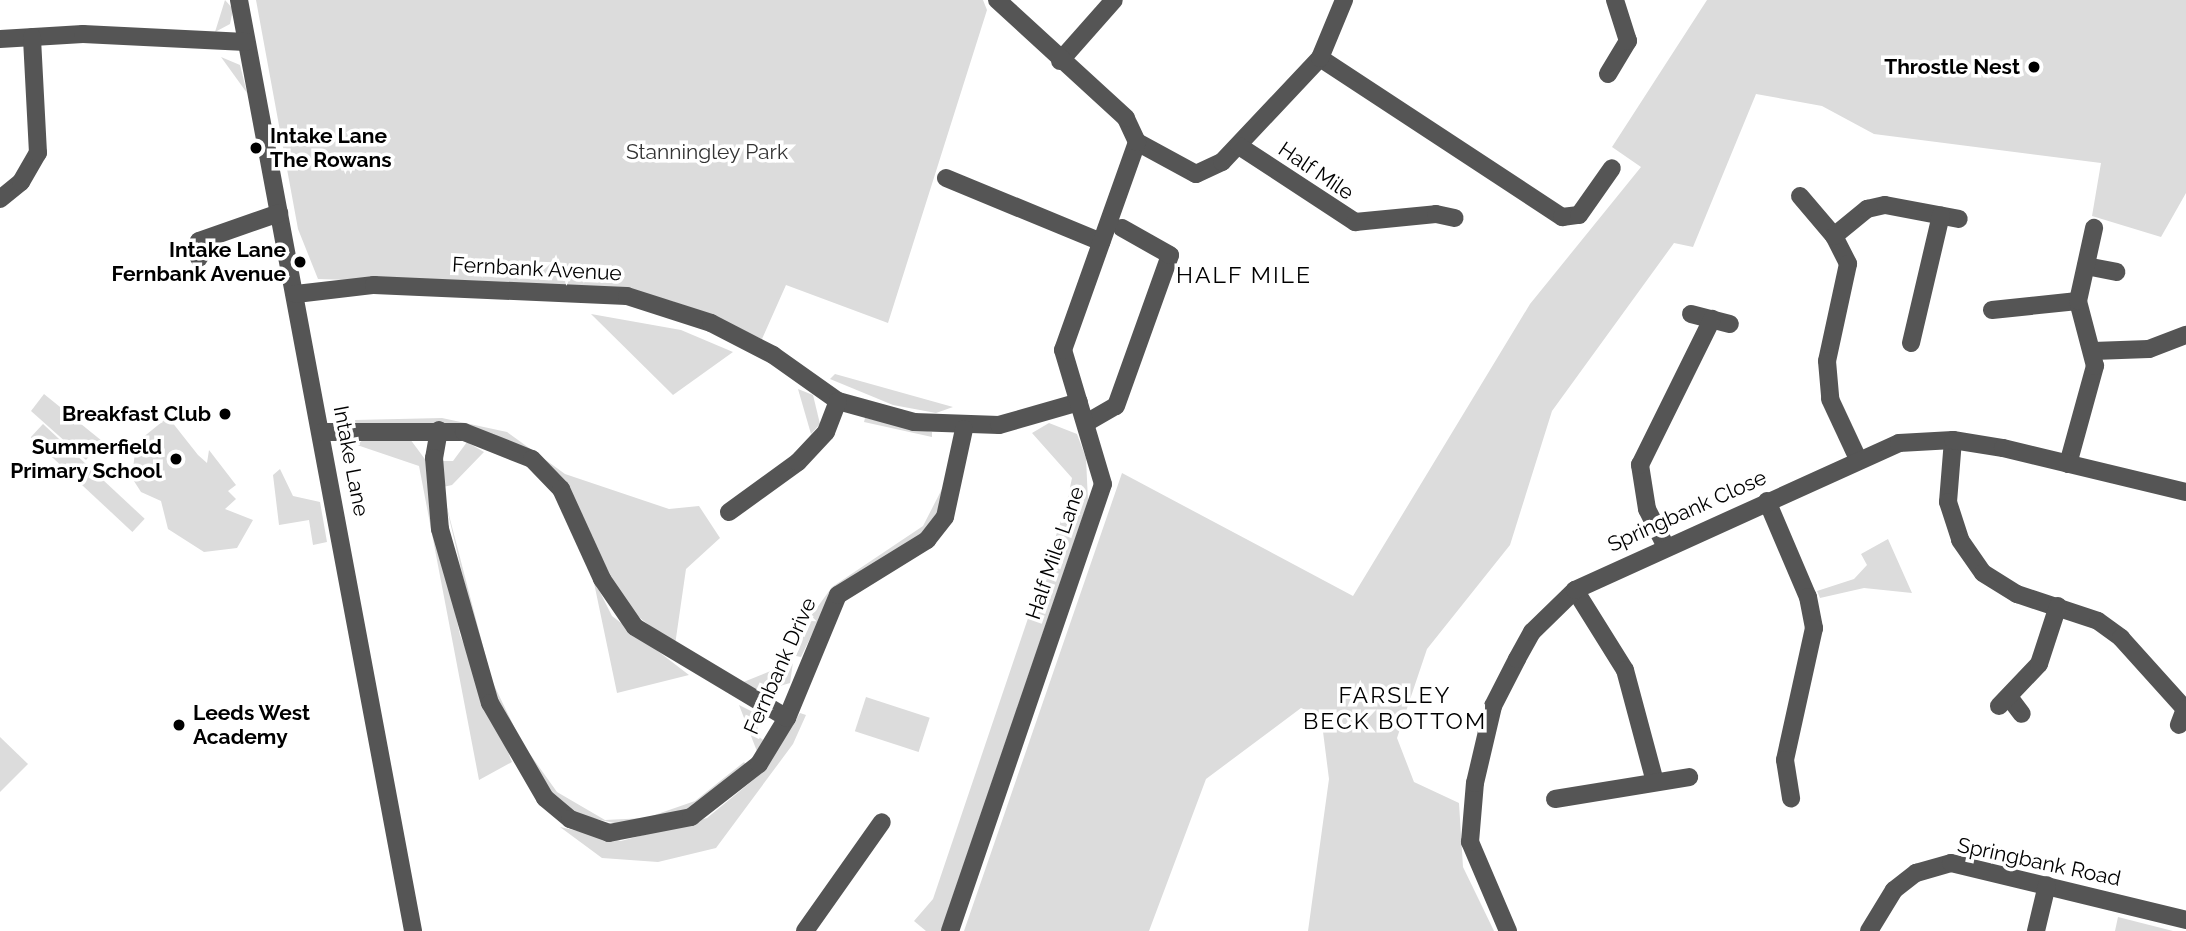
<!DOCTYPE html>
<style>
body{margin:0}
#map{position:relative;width:2186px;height:931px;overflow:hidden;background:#fff;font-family:Raleway,sans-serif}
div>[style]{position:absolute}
.green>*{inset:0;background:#dcdcdc;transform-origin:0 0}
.minor>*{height:18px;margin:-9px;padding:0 9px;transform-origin:9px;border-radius:9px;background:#555}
.dots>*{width:19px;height:19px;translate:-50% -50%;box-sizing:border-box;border:4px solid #fff;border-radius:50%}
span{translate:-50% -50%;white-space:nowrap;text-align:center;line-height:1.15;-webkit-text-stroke:7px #fff;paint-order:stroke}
.poi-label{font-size:21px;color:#000;font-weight:700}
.right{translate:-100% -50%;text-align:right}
.left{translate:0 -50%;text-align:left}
.park-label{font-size:21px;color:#333}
.street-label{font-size:21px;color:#000}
.neighbourhood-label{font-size:23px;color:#000;letter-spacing:2px}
</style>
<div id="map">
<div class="green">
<div style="clip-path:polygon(225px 0,233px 9px,230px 24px,215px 32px)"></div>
<div style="clip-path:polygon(256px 0,983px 0,987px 10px,888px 323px,786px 285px,762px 339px,672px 301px,618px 288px,318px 279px,298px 229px)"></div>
<div style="clip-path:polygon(1707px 0,2186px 0,2186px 193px,2161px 237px,2092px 216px,2101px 163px,1874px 134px,1822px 106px,1756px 94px,1693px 247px,1674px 243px,1552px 411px,1510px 545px,1427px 649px,1397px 738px,1414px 782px,1459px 803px,1463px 867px,1494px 931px,1308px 931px,1329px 779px,1321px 716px,1301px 708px,1206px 779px,1149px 931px,964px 931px,1122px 473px,1353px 596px,1530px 304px,1641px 167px,1612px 147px)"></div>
<div style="clip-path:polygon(221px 57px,240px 65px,247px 93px)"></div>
<div style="clip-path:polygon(591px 314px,681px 330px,733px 352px,673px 395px)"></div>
<div style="clip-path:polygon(835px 374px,953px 407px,936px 413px,893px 405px,830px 379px)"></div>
<div style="clip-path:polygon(798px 389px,813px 395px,820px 424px,811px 434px)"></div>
<div style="clip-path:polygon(44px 394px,102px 441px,86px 460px,31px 411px)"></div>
<div style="clip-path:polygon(168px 417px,198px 455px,207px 463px,209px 450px,236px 485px,228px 491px,236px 499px,225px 509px,253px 520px,237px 548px,204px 552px,168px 529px,161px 501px,141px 492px,132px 478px,136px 443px)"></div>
<div style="clip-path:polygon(442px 418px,507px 432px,565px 474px,669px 509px,699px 506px,720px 538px,686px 569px,675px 645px,636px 615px,613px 585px,571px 491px,538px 455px,461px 425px,356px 425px,355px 420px)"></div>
<div style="clip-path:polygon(865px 418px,932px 432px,932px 437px,864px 422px)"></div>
<div style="clip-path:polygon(1049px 423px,1077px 434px,1086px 458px,1088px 501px,941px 931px,926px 931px,914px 921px,933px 899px,1066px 506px,1072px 478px,1032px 433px)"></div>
<div style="left:43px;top:424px;width:139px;height:18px;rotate:43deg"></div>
<div style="clip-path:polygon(364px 439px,410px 439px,430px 466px,432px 503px,460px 635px,512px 762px,479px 780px,419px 466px,357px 445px)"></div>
<div style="clip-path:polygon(467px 442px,484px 452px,452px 485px,443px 487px,443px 461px,453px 461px)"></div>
<div style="clip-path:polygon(280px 469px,293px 496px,320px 502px,327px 542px,313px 545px,309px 520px,279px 525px,273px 475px)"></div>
<div style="clip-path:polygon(944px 485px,939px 512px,922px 534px,831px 595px,801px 657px,796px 656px,811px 616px,832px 587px,923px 526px)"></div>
<div style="clip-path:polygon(443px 492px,492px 681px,522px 743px,557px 792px,605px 820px,646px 818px,695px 801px,744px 762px,748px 766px,686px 811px,628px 826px,582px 816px,555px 799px,535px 775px,487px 679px)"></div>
<div style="clip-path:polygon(1888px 539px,1912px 593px,1864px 588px,1820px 598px,1817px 591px,1854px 579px,1867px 565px,1861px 554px)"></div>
<div style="clip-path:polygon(593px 578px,612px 616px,689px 675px,617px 693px)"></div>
<div style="clip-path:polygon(793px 662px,790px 683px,759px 692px,741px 683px)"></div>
<div style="left:866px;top:697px;width:67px;height:36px;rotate:18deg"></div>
<div style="clip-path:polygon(739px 705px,755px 713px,759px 737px,766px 742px,758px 754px)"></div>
<div style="clip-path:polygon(800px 713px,806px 715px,793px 744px,716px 848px,658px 862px,602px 858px,560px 827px,621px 841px,707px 818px,763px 772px)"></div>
<div style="clip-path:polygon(0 737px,28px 764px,0 792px)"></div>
<div style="clip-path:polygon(2118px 917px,2173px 931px,2115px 931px)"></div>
</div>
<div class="minor">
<div style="left:239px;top:0;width:947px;rotate:79.41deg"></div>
<div style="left:0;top:39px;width:83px;rotate:-3.4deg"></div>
<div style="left:83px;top:34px;width:163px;rotate:2.8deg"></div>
<div style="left:1320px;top:58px;width:290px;rotate:33.3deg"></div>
<div style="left:1562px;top:217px;width:17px;rotate:-7deg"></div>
<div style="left:1579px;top:215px;width:57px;rotate:-54.9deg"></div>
<div style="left:1060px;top:61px;width:81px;rotate:-48.5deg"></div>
<div style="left:1608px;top:74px;width:39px;rotate:-59deg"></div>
<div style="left:1628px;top:41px;width:43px;rotate:-107.6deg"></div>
<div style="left:1137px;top:142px;width:67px;rotate:28.5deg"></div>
<div style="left:1196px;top:174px;width:29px;rotate:-25deg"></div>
<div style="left:1222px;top:162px;width:143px;rotate:-46.7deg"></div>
<div style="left:1320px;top:58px;width:63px;rotate:-67.5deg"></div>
<div style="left:1239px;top:146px;width:139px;rotate:33.2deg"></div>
<div style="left:1355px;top:222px;width:81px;rotate:-5.6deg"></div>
<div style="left:1436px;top:214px;width:19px;rotate:12deg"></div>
<div style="left:946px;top:178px;width:168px;rotate:22.4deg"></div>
<div style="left:1800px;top:196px;width:52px;rotate:49.6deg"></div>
<div style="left:1834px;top:236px;width:31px;rotate:63deg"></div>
<div style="left:1848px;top:264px;width:99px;rotate:102.2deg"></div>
<div style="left:1827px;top:361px;width:38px;rotate:85deg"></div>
<div style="left:1830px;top:399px;width:64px;rotate:65deg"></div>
<div style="left:0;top:199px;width:27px;rotate:-39deg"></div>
<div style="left:21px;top:182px;width:34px;rotate:-60deg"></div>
<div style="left:38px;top:153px;width:116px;rotate:-93deg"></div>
<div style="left:1834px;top:236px;width:43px;rotate:-39.3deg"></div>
<div style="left:1867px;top:209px;width:18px;rotate:-13deg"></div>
<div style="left:1885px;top:205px;width:75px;rotate:10.7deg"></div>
<div style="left:199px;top:258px;width:17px;rotate:-90deg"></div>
<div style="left:199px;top:241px;width:85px;rotate:-19.3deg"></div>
<div style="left:2086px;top:266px;width:31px;rotate:11deg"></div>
<div style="left:296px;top:294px;width:79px;rotate:-6.6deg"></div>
<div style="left:374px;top:285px;width:253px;rotate:2.5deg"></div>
<div style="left:627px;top:296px;width:88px;rotate:17.8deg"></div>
<div style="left:711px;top:323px;width:70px;rotate:27.3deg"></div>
<div style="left:773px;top:355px;width:80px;rotate:35.3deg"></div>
<div style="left:838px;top:401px;width:79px;rotate:15.4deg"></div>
<div style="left:914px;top:422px;width:85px;rotate:2deg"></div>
<div style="left:999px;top:425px;width:83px;rotate:-16deg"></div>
<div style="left:1992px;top:310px;width:86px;rotate:-6deg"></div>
<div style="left:1691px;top:314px;width:40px;rotate:14.4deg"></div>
<div style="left:1911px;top:343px;width:131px;rotate:-76.8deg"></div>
<div style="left:2093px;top:351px;width:56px;rotate:-2deg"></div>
<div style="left:2149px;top:349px;width:40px;rotate:-21deg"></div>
<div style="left:1086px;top:423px;width:34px;rotate:-30deg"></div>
<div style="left:1116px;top:406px;width:160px;rotate:-70.3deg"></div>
<div style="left:1170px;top:255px;width:55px;rotate:-150.6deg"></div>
<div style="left:439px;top:430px;width:28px;rotate:100deg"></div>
<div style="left:434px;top:458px;width:71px;rotate:85.2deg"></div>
<div style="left:440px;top:529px;width:181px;rotate:74deg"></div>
<div style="left:490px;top:703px;width:110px;rotate:59.9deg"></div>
<div style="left:545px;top:798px;width:33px;rotate:40deg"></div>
<div style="left:570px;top:819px;width:41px;rotate:19.7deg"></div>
<div style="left:609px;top:833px;width:84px;rotate:-11deg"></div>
<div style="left:691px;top:817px;width:86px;rotate:-37.9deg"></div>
<div style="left:759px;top:764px;width:54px;rotate:-58.7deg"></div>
<div style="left:787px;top:718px;width:133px;rotate:-67.5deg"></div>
<div style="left:838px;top:595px;width:105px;rotate:-31.7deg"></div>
<div style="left:927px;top:540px;width:29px;rotate:-52deg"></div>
<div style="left:945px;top:517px;width:90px;rotate:-77.8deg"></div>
<div style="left:323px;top:432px;width:141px"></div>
<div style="left:464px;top:432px;width:73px;rotate:21.7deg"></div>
<div style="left:532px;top:459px;width:42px;rotate:46deg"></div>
<div style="left:561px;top:489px;width:99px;rotate:65.5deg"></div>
<div style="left:602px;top:579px;width:58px;rotate:55.5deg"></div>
<div style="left:635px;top:627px;width:177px;rotate:30.9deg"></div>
<div style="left:1953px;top:440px;width:62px;rotate:94.6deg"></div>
<div style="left:1948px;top:502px;width:40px;rotate:72deg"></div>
<div style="left:1960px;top:540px;width:40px;rotate:55.1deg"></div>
<div style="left:1983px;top:573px;width:40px;rotate:32deg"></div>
<div style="left:2017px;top:594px;width:85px;rotate:18.4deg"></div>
<div style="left:2098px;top:621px;width:29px;rotate:36deg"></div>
<div style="left:2121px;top:638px;width:96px;rotate:48deg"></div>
<div style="left:2185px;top:709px;width:17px;rotate:111deg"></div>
<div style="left:2068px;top:464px;width:102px;rotate:-74.6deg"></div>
<div style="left:2095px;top:366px;width:67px;rotate:-104.7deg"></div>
<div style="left:2078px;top:301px;width:75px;rotate:-77.6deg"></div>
<div style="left:1767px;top:501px;width:104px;rotate:66.9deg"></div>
<div style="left:1808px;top:597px;width:32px;rotate:79deg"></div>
<div style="left:1814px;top:628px;width:135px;rotate:102.4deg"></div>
<div style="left:1785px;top:760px;width:39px;rotate:81deg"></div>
<div style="left:729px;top:512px;width:85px;rotate:-35.9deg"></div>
<div style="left:798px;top:462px;width:41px;rotate:-47deg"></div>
<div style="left:826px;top:432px;width:33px;rotate:-69deg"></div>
<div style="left:1665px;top:545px;width:40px;rotate:-116.6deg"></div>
<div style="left:1647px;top:509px;width:45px;rotate:-99deg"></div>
<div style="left:1640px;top:465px;width:163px;rotate:-63.7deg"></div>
<div style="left:1575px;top:590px;width:94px;rotate:58deg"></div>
<div style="left:1625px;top:670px;width:112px;rotate:75deg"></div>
<div style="left:2009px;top:697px;width:21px;rotate:53deg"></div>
<div style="left:1999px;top:706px;width:58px;rotate:-46.4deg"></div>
<div style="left:2039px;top:664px;width:61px;rotate:-71.9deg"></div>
<div style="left:1555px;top:799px;width:136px;rotate:-9.3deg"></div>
<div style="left:805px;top:931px;width:133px;rotate:-54.8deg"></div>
<div style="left:950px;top:931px;width:472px;rotate:-71.1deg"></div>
<div style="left:1103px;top:484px;width:140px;rotate:-106.6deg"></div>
<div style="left:1063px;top:350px;width:221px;rotate:-70.4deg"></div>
<div style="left:1137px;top:142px;width:26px;rotate:-115deg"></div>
<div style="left:1126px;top:118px;width:175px;rotate:-137.5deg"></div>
<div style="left:1508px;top:931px;width:97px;rotate:-113.1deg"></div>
<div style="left:1470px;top:842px;width:59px;rotate:-85.2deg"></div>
<div style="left:1475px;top:783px;width:79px;rotate:-76.8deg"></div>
<div style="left:1493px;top:706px;width:53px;rotate:-62.9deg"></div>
<div style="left:1517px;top:659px;width:31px;rotate:-61deg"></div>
<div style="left:1532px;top:632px;width:60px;rotate:-44.3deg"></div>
<div style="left:1575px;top:590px;width:356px;rotate:-24.4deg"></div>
<div style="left:1899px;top:443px;width:54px;rotate:-3.2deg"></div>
<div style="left:1953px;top:440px;width:51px;rotate:9.1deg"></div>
<div style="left:2003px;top:448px;width:188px;rotate:13.5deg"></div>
<div style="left:1869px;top:931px;width:48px;rotate:-58.6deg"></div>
<div style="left:1894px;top:890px;width:28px;rotate:-38deg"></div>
<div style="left:1916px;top:873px;width:36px;rotate:-16deg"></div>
<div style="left:1951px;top:863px;width:242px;rotate:13.6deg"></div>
<div style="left:2036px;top:931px;width:47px;rotate:-76.6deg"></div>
</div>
<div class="dots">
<div style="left:2034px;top:67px;background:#000"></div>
<div style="left:256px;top:148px;background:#000"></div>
<div style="left:300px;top:262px;background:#000"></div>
<div style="left:225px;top:414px;background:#000"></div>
<div style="left:176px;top:459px;background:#000"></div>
<div style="left:179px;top:725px;background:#000"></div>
</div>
<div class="poi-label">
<span class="right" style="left:2020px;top:67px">Throstle Nest</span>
<span class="left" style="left:270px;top:148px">Intake Lane<br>The Rowans</span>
<span class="right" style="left:286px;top:262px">Intake Lane<br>Fernbank Avenue</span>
<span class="right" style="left:211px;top:414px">Breakfast Club</span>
<span class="right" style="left:162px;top:459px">Summerfield<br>Primary School</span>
<span class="left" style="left:193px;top:725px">Leeds West<br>Academy</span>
</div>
<div class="park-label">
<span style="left:707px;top:152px">Stanningley Park</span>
</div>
<div class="street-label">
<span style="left:1316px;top:171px;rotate:34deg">Half Mile</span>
<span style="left:537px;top:269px;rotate:3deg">Fernbank Avenue</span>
<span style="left:351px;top:461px;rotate:79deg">Intake Lane</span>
<span style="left:1687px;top:511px;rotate:-24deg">Springbank Close</span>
<span style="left:1055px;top:553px;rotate:-71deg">Half Mile Lane</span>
<span style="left:780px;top:666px;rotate:-66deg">Fernbank Drive</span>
<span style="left:2039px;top:862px;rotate:12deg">Springbank Road</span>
</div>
<div class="neighbourhood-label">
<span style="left:1244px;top:275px">HALF MILE</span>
<span style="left:1395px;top:708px">FARSLEY<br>BECK BOTTOM</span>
</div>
</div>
